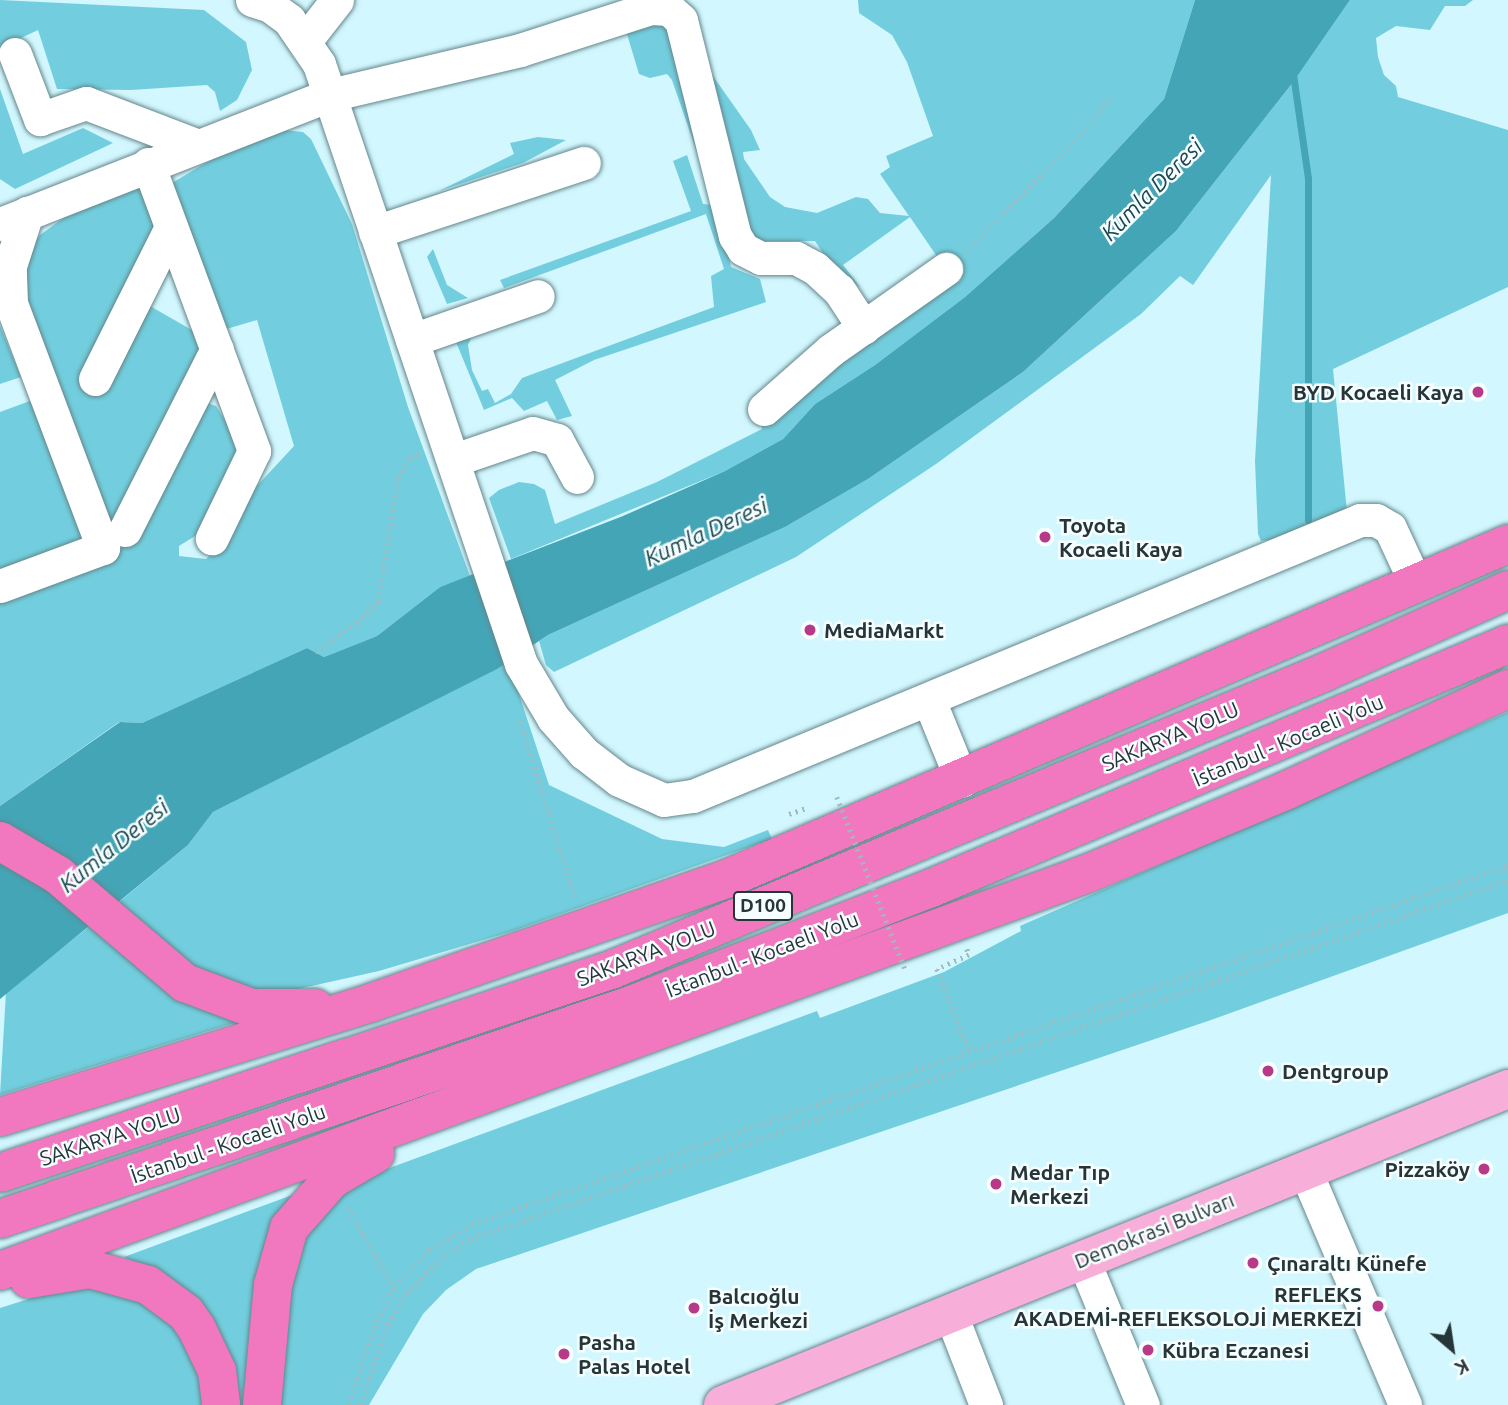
<!DOCTYPE html>
<meta charset="utf-8">
<style>
body{margin:0}
#map{position:relative;width:1508px;height:1405px;overflow:hidden;background:#d2f7fe;font-family:Ubuntu,sans-serif}
div>[style]{position:absolute}
.green>*{inset:0;background:#72cede}
.water>*{inset:0;background:#44a5b6}
.stream>*{height:7px;margin:-3.5px;padding:0 3.5px;transform-origin:3.5px;border-radius:3.5px;background:#44a5b6}
.path>*{height:4.5px;margin-top:-2.25px;transform-origin:0;background:repeating-linear-gradient(90deg,#9dbbc0 0 2px,transparent 0 7px)}
.roads{filter:drop-shadow(0 0 2px #64868c) drop-shadow(0 0 2px #64868c)}
.minor>*{height:33px;margin:-16.5px;padding:0 16.5px;transform-origin:16.5px;border-radius:16.5px;background:#fff}
.major>*{height:38px;margin:-19px;padding:0 19px;transform-origin:19px;border-radius:19px;background:#f7aed8}
.highway>*{height:38px;margin:-19px;padding:0 19px;transform-origin:19px;border-radius:19px;background:#f178be}
.path-bridge>*{height:4.5px;margin-top:-2.25px;transform-origin:0;background:repeating-linear-gradient(90deg,#9dbbc0 0 2px,transparent 0 7px)}
.dots>*{width:19px;height:19px;translate:-50% -50%;box-sizing:border-box;border:4px solid #f7feff;border-radius:50%}
span{translate:-50% -50%;white-space:nowrap;text-align:center;line-height:1.15;-webkit-text-stroke:5px #f7feff;paint-order:stroke}
.shield-label span{padding:2px 5px;background:#f7feff;border:2px solid;border-radius:5px;-webkit-text-stroke-width:0}
.shield-label{font-size:19px;color:#263537;font-weight:700}
.poi-label{font-size:21px;color:#263537;font-weight:700}
.right{translate:-100% -50%;text-align:right}
.left{translate:0 -50%;text-align:left}
.street-label{font-size:21px;color:#263537}
.water-label{font-size:23px;color:#1b474e;font-style:italic}
.north{position:absolute;left:1417px;top:1314px;width:70px;height:70px;-webkit-text-stroke:5px #f7feff;paint-order:stroke;rotate:151deg;font-size:19px;font-weight:700;line-height:28px;text-align:center;color:#263537}
.north::after{content:'';display:block;margin:auto;width:24px;height:32px;background:#263537;clip-path:polygon(50% 0,100% 100%,50% 72%,0 100%)}
</style>
<div id="map">
<div class="green">
<div style="clip-path:polygon(0 0,204px 10px,246px 42px,252px 70px,237px 100px,220px 111px,215px 92px,207px 85px,131px 90px,57px 89px,38px 30px,0 48px)"></div>
<div style="clip-path:polygon(858px 0,1195px 0,1164px 99px,1054px 218px,965px 297px,875px 365px,815px 404px,783px 439px,725px 471px,511px 559px,489px 498px,499px 490px,519px 482px,534px 484px,545px 490px,555px 524px,657px 482px,762px 429px,760px 422px,951px 277px,910px 217px,843px 265px,861px 288px,828px 261px,815px 241px,757px 241px,750px 236px,708px 69px,751px 130px,760px 150px,743px 152px,744px 159px,770px 197px,785px 207px,817px 213px,856px 197px,868px 199px,880px 213px,909px 216px,880px 174px,890px 167px,886px 156px,933px 136px,907px 62px,892px 35px,859px 13px)"></div>
<div style="clip-path:polygon(1350px 0,1473px 0,1465px 6px,1445px 6px,1430px 30px,1396px 26px,1376px 38px,1378px 57px,1384px 75px,1396px 86px,1398px 97px,1508px 130px,1508px 287px,1333px 369px,1347px 512px,1269px 540px,1261px 541px,1258px 534px,1255px 461px,1271px 175px,1193px 285px,1180px 276px,1141px 314px,936px 464px,796px 557px,554px 672px,546px 665px,539px 641px,548px 635px,785px 527px,868px 479px,1023px 372px,1176px 231px,1294px 81px)"></div>
<div style="clip-path:polygon(656px 22px,668px 26px,699px 158px,672px 80px,667px 74px,650px 78px,639px 74px,626px 31px)"></div>
<div style="clip-path:polygon(0 89px,23px 154px,83px 128px,113px 143px,15px 189px,0 179px)"></div>
<div style="clip-path:polygon(282px 130px,303px 132px,311px 139px,352px 224px,408px 407px,470px 576px,440px 587px,377px 636px,324px 657px,307px 648px,142px 723px,119px 722px,0 806px,0 601px,114px 553px,20px 293px,20px 259px,40px 235px,65px 217px,125px 188px,141px 188px,160px 223px,143px 302px,204px 337px,114px 534px,207px 403px,216px 406px,243px 449px,203px 531px,179px 546px,179px 556px,206px 559px,227px 538px,256px 487px,294px 446px,257px 320px,223px 330px,167px 186px,229px 149px)"></div>
<div style="clip-path:polygon(538px 137px,566px 140px,523px 163px,439px 191px,514px 154px,510px 143px)"></div>
<div style="clip-path:polygon(687px 155px,703px 204px,713px 205px,719px 213px,731px 267px,760px 279px,766px 302px,594px 360px,555px 380px,572px 416px,557px 420px,547px 401px,524px 411px,512px 398px,484px 410px,456px 342px,473px 334px,468px 345px,472px 370px,482px 391px,488px 389px,495px 403px,511px 394px,522px 378px,714px 307px,711px 276px,724px 269px,706px 214px,504px 288px,500px 280px,691px 211px,673px 161px)"></div>
<div style="clip-path:polygon(433px 249px,447px 285px,468px 298px,447px 304px,427px 257px)"></div>
<div style="clip-path:polygon(0 326px,21px 377px,0 384px)"></div>
<div style="clip-path:polygon(38px 398px,90px 540px,0 573px,0 412px)"></div>
<div style="clip-path:polygon(508px 661px,549px 785px,662px 839px,724px 847px,768px 830px,772px 839px,513px 931px,379px 971px,280px 993px,248px 990px,197px 972px,119px 902px,188px 845px,213px 812px)"></div>
<div style="clip-path:polygon(1508px 712px,1508px 913px,1211px 1020px,476px 1269px,446px 1290px,423px 1314px,369px 1405px,275px 1405px,287px 1266px,327px 1204px,384px 1170px,817px 1011px,820px 1018px,944px 972px,1021px 931px,1020px 926px)"></div>
<div style="clip-path:polygon(95px 922px,247px 1019px,0 1095px,6px 992px)"></div>
<div style="clip-path:polygon(295px 1194px,250px 1405px,234px 1405px,165px 1276px,124px 1257px)"></div>
<div style="clip-path:polygon(73px 1285px,108px 1286px,164px 1314px,193px 1351px,207px 1405px,0 1405px,0 1308px)"></div>
</div>
<div class="water">
<div style="clip-path:polygon(1195px 0,1350px 0,1294px 81px,1176px 231px,1023px 372px,868px 479px,785px 527px,548px 635px,497px 669px,213px 812px,188px 845px,0 999px,0 806px,120px 722px,142px 723px,307px 648px,324px 657px,377px 636px,440px 587px,623px 516px,725px 471px,783px 439px,815px 404px,875px 365px,965px 297px,1054px 218px,1164px 99px)"></div>
</div>
<div class="stream">
<div style="left:1293px;top:74px;width:105px;rotate:81.8deg"></div>
<div style="left:1308px;top:178px;width:342px;rotate:90deg"></div>
</div>
<div class="path">
<div style="left:965px;top:252px;width:165px;rotate:-45.5deg"></div>
<div style="left:1081px;top:134px;width:49px;rotate:-50.8deg"></div>
<div style="left:315px;top:652px;width:51px;rotate:-34.6deg"></div>
<div style="left:357px;top:623px;width:30px;rotate:-46deg"></div>
<div style="left:378px;top:601px;width:125px;rotate:-80.8deg"></div>
<div style="left:398px;top:478px;width:24px;rotate:-60deg"></div>
<div style="left:410px;top:457px;width:12px;rotate:-20deg"></div>
<div style="left:520px;top:720px;width:187px;rotate:72.9deg"></div>
<div style="left:789px;top:814px;width:18px;rotate:-19deg"></div>
<div style="left:967px;top:949px;width:6px;rotate:72deg"></div>
<div style="left:969px;top:955px;width:35px;rotate:156deg"></div>
<div style="left:937px;top:969px;width:88px;rotate:68.7deg"></div>
<div style="left:348px;top:1208px;width:91px;rotate:59.8deg"></div>
<div style="left:348px;top:1405px;width:82px;rotate:-71.6deg"></div>
<div style="left:374px;top:1327px;width:45px;rotate:-63.4deg"></div>
<div style="left:394px;top:1287px;width:51px;rotate:-46.6deg"></div>
<div style="left:429px;top:1250px;width:50px;rotate:-31.2deg"></div>
<div style="left:472px;top:1224px;width:1096px;rotate:-19.11deg"></div>
<div style="left:360px;top:1405px;width:86px;rotate:-70.9deg"></div>
<div style="left:388px;top:1324px;width:35px;rotate:-59deg"></div>
<div style="left:406px;top:1294px;width:54px;rotate:-45.7deg"></div>
<div style="left:444px;top:1255px;width:31px;rotate:-31deg"></div>
<div style="left:471px;top:1239px;width:1097px;rotate:-19.1deg"></div>
</div>
<div class="roads">
<div class="minor">
<div style="left:252px;top:0;width:19px;rotate:18deg"></div>
<div style="left:270px;top:6px;width:24px;rotate:36deg"></div>
<div style="left:289px;top:20px;width:53px;rotate:55.7deg"></div>
<div style="left:319px;top:64px;width:633px;rotate:71.39deg"></div>
<div style="left:521px;top:664px;width:63px;rotate:59.3deg"></div>
<div style="left:553px;top:718px;width:47px;rotate:48.5deg"></div>
<div style="left:584px;top:753px;width:44px;rotate:37.6deg"></div>
<div style="left:619px;top:780px;width:49px;rotate:24deg"></div>
<div style="left:664px;top:800px;width:29px;rotate:-8deg"></div>
<div style="left:693px;top:796px;width:722px;rotate:-22.48deg"></div>
<div style="left:1360px;top:520px;width:16px"></div>
<div style="left:1376px;top:520px;width:16px;rotate:30deg"></div>
<div style="left:1390px;top:528px;width:62px;rotate:65.1deg"></div>
<div style="left:305px;top:41px;width:52px;rotate:-52deg"></div>
<div style="left:15px;top:54px;width:70px;rotate:69deg"></div>
<div style="left:40px;top:119px;width:49px;rotate:-19.2deg"></div>
<div style="left:86px;top:103px;width:118px;rotate:20.9deg"></div>
<div style="left:148px;top:164px;width:306px;rotate:69.7deg"></div>
<div style="left:254px;top:451px;width:97px;rotate:115.8deg"></div>
<div style="left:0;top:224px;width:354px;rotate:-21.4deg"></div>
<div style="left:330px;top:95px;width:195px;rotate:-13.3deg"></div>
<div style="left:520px;top:50px;width:138px;rotate:-17.8deg"></div>
<div style="left:651px;top:8px;width:18px;rotate:3deg"></div>
<div style="left:669px;top:9px;width:16px;rotate:43deg"></div>
<div style="left:681px;top:20px;width:223px;rotate:76deg"></div>
<div style="left:735px;top:236px;width:15px;rotate:58deg"></div>
<div style="left:743px;top:249px;width:20px;rotate:27deg"></div>
<div style="left:761px;top:258px;width:35px"></div>
<div style="left:796px;top:258px;width:21px;rotate:28deg"></div>
<div style="left:815px;top:268px;width:33px;rotate:43deg"></div>
<div style="left:839px;top:290px;width:45px;rotate:56.7deg"></div>
<div style="left:375px;top:232px;width:220px;rotate:-18.3deg"></div>
<div style="left:412px;top:340px;width:133px;rotate:-19.2deg"></div>
<div style="left:95px;top:379px;width:170px;rotate:-63.4deg"></div>
<div style="left:764px;top:409px;width:89px;rotate:-41.4deg"></div>
<div style="left:831px;top:350px;width:141px;rotate:-35.2deg"></div>
<div style="left:454px;top:460px;width:83px;rotate:-18.9deg"></div>
<div style="left:533px;top:433px;width:25px;rotate:16deg"></div>
<div style="left:557px;top:440px;width:42px;rotate:61.6deg"></div>
<div style="left:125px;top:530px;width:203px;rotate:-63.1deg"></div>
<div style="left:0;top:586px;width:110px;rotate:-20.3deg"></div>
<div style="left:103px;top:548px;width:262px;rotate:-110.6deg"></div>
<div style="left:11px;top:303px;width:37px;rotate:-92deg"></div>
<div style="left:10px;top:266px;width:56px;rotate:-72.2deg"></div>
<div style="left:929px;top:700px;width:87px;rotate:67.8deg"></div>
<div style="left:1305px;top:1170px;width:255px;rotate:66.9deg"></div>
<div style="left:1083px;top:1259px;width:158px;rotate:67.7deg"></div>
<div style="left:950px;top:1312px;width:100px;rotate:68.8deg"></div>
</div>
<div class="major">
<div style="left:723px;top:1405px;width:846px;rotate:-21.93deg"></div>
</div>
<div class="highway">
<div style="left:0;top:841px;width:67px;rotate:30.4deg"></div>
<div style="left:58px;top:875px;width:167px;rotate:40.4deg"></div>
<div style="left:185px;top:983px;width:72px;rotate:20.5deg"></div>
<div style="left:252px;top:1008px;width:63px"></div>
<div style="left:0;top:1117px;width:390px;rotate:-17.1deg"></div>
<div style="left:373px;top:1002px;width:374px;rotate:-19.2deg"></div>
<div style="left:726px;top:879px;width:851px;rotate:-23.19deg"></div>
<div style="left:0;top:1173px;width:644px;rotate:-18.38deg"></div>
<div style="left:611px;top:970px;width:774px;rotate:-22.65deg"></div>
<div style="left:1325px;top:672px;width:201px;rotate:-24.1deg"></div>
<div style="left:0;top:1219px;width:666px;rotate:-18.73deg"></div>
<div style="left:631px;top:1005px;width:320px;rotate:-21.3deg"></div>
<div style="left:929px;top:889px;width:629px;rotate:-22.94deg"></div>
<div style="left:0;top:1271px;width:1159px;rotate:-20.08deg"></div>
<div style="left:1089px;top:873px;width:215px;rotate:-22.7deg"></div>
<div style="left:1287px;top:790px;width:243px;rotate:-24.6deg"></div>
<div style="left:29px;top:1279px;width:62px;rotate:-9.3deg"></div>
<div style="left:90px;top:1269px;width:60px;rotate:15.4deg"></div>
<div style="left:148px;top:1285px;width:47px;rotate:36.4deg"></div>
<div style="left:186px;top:1313px;width:19px;rotate:55deg"></div>
<div style="left:197px;top:1329px;width:47px;rotate:64.5deg"></div>
<div style="left:217px;top:1371px;width:34px;rotate:83deg"></div>
<div style="left:262px;top:1405px;width:121px;rotate:-84.8deg"></div>
<div style="left:273px;top:1285px;width:59px;rotate:-74.3deg"></div>
<div style="left:289px;top:1228px;width:65px;rotate:-48.7deg"></div>
<div style="left:332px;top:1179px;width:50px;rotate:-30.2deg"></div>
</div>
</div>
<div class="path-bridge">
<div style="left:837px;top:797px;width:187px;rotate:68.4deg"></div>
</div>
<div class="dots">
<div style="left:1478px;top:392px;background:#b73987"></div>
<div style="left:1045px;top:537px;background:#b73987"></div>
<div style="left:810px;top:630px;background:#b73987"></div>
<div style="left:1268px;top:1071px;background:#b73987"></div>
<div style="left:1484px;top:1169px;background:#b73987"></div>
<div style="left:996px;top:1184px;background:#b73987"></div>
<div style="left:1253px;top:1263px;background:#b73987"></div>
<div style="left:1378px;top:1306px;background:#b73987"></div>
<div style="left:694px;top:1308px;background:#b73987"></div>
<div style="left:1148px;top:1350px;background:#b73987"></div>
<div style="left:564px;top:1354px;background:#b73987"></div>
</div>
<div class="shield-label">
<span style="left:763px;top:906px">D100</span>
</div>
<div class="poi-label">
<span class="right" style="left:1464px;top:392px">BYD Kocaeli Kaya</span>
<span class="left" style="left:1059px;top:537px">Toyota<br>Kocaeli Kaya</span>
<span class="left" style="left:824px;top:630px">MediaMarkt</span>
<span class="left" style="left:1282px;top:1071px">Dentgroup</span>
<span class="right" style="left:1470px;top:1169px">Pizzaköy</span>
<span class="left" style="left:1010px;top:1184px">Medar Tıp<br>Merkezi</span>
<span class="left" style="left:1267px;top:1263px">Çınaraltı Künefe</span>
<span class="right" style="left:1362px;top:1306px">REFLEKS<br>AKADEMİ-REFLEKSOLOJİ MERKEZİ</span>
<span class="left" style="left:708px;top:1308px">Balcıoğlu<br>İş Merkezi</span>
<span class="left" style="left:578px;top:1354px">Pasha<br>Palas Hotel</span>
<span class="left" style="left:1162px;top:1350px">Kübra Eczanesi</span>
</div>
<div class="street-label">
<span style="left:1170px;top:736px;rotate:-23deg">SAKARYA YOLU</span>
<span style="left:1288px;top:740px;rotate:-23deg">İstanbul - Kocaeli Yolu</span>
<span style="left:646px;top:953px;rotate:-21deg">SAKARYA YOLU</span>
<span style="left:762px;top:954px;rotate:-21deg">İstanbul - Kocaeli Yolu</span>
<span style="left:110px;top:1136px;rotate:-18deg">SAKARYA YOLU</span>
<span style="left:228px;top:1143px;rotate:-19deg">İstanbul - Kocaeli Yolu</span>
<span style="left:1154px;top:1230px;rotate:-22deg">Demokrasi Bulvarı</span>
</div>
<div class="water-label">
<span style="left:1152px;top:190px;rotate:-45deg">Kumla Deresi</span>
<span style="left:706px;top:532px;rotate:-25deg">Kumla Deresi</span>
<span style="left:114px;top:846px;rotate:-39deg">Kumla Deresi</span>
</div>
<div class="north">K</div>
</div>
